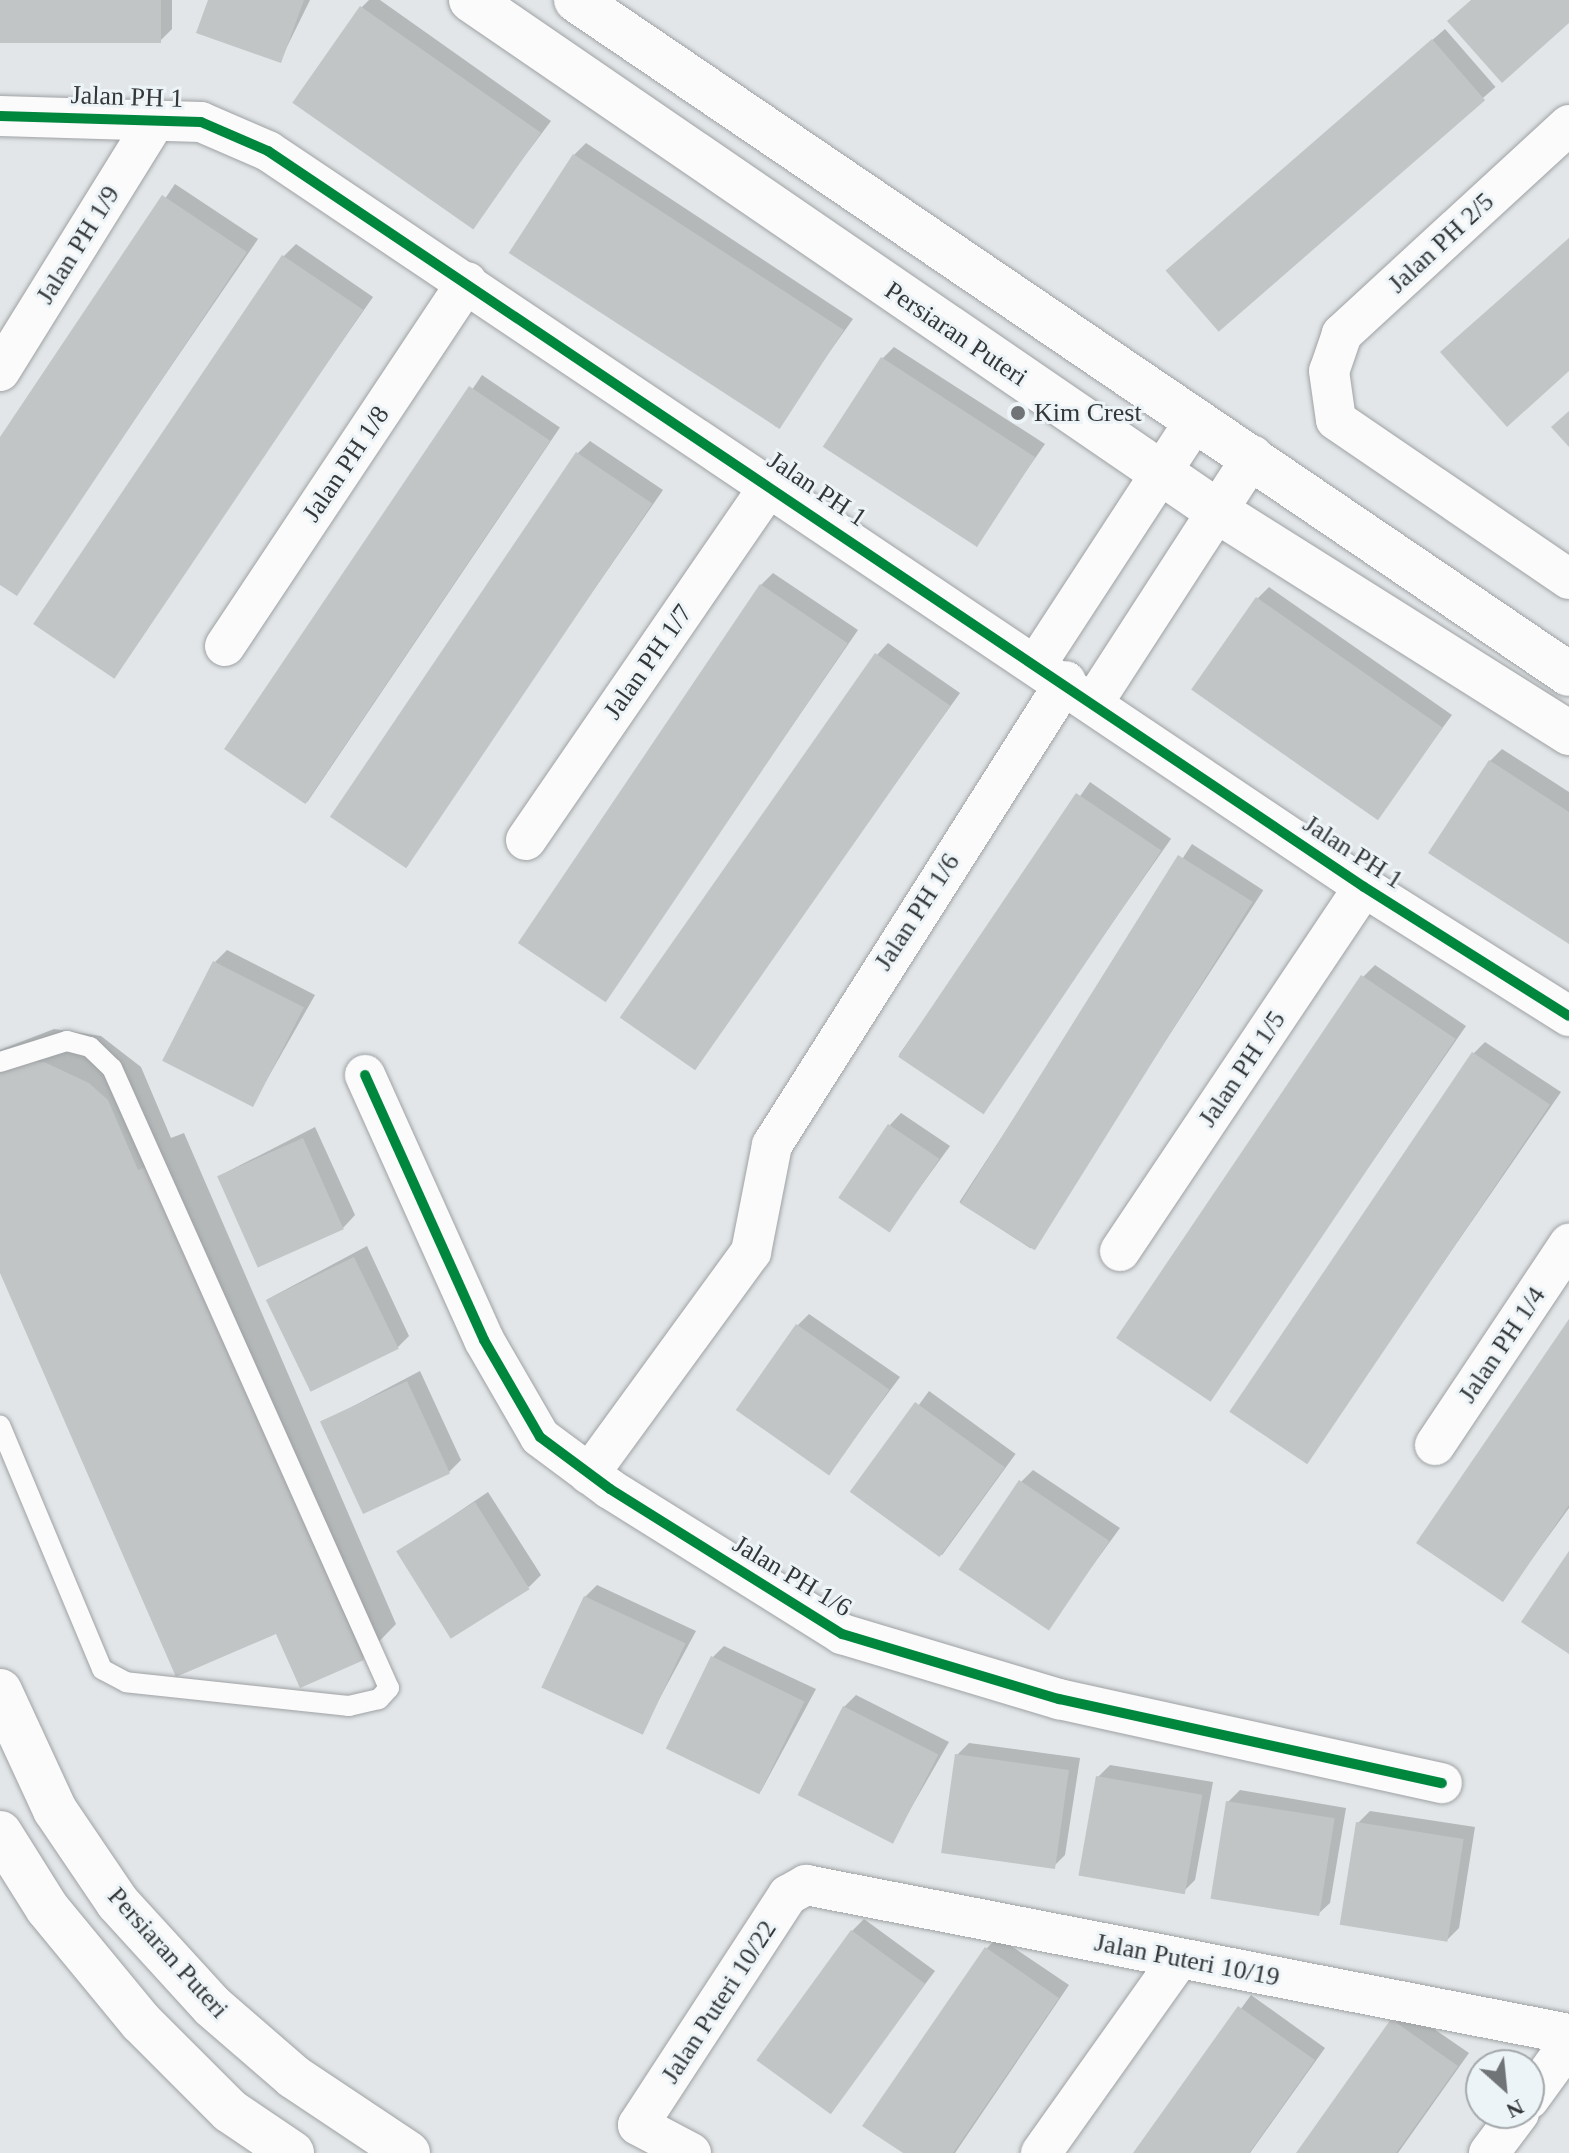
<!DOCTYPE html>
<style>
body{margin:0}
#map{position:relative;width:1569px;height:2153px;overflow:hidden;background:#e2e6e8;font-family:Georgia,serif}
div>[style]{position:absolute}
.shadow>*{inset:0;background:#0003;transform-origin:0 0}
.building>*{inset:0;background:#c2c5c6;transform-origin:0 0}
.roads{filter:drop-shadow(0 0 2px #9fa2a4) drop-shadow(0 0 2px #9fa2a4)}
.lane>*{height:20px;margin:-10px;padding:0 10px;transform-origin:10px;border-radius:10px;background:#fbfbfc}
.street>*{height:40px;margin:-20px;padding:0 20px;transform-origin:20px;border-radius:20px;background:#fbfbfc}
.secondary>*{height:44px;margin:-22px;padding:0 22px;transform-origin:22px;border-radius:22px;background:#fbfbfc}
.cycleway>*{height:10px;margin:-5px;padding:0 5px;transform-origin:5px;border-radius:5px;background:#00873e}
.dots>*{width:22px;height:22px;translate:-50% -50%;box-sizing:border-box;border:4px solid #edf4f8;border-radius:50%}
span{translate:-50% -50%;white-space:nowrap;text-align:center;line-height:1.15;-webkit-text-stroke:6px #edf4f8;paint-order:stroke}
.street-label{font-size:26px;color:#343738}
.poi-label{font-size:26px;color:#343738}
.left{translate:0 -50%;text-align:left}
.north{position:absolute;left:1465px;top:2049px;width:80px;height:80px;box-sizing:border-box;background:#edf4f8;border:2px solid #a3a8ab;border-radius:50%;rotate:153deg;font-size:22px;font-weight:700;line-height:32px;text-align:center;color:#343738}
.north::after{content:'';display:block;margin:auto;width:28px;height:36px;background:#717476;clip-path:polygon(50% 0,100% 100%,50% 72%,0 100%)}
</style>
<div id="map">
<div class="shadow">
<div style="clip-path:polygon(0 0,172px 0,172px 29px,160px 41px,0 41px)"></div>
<div style="clip-path:polygon(210px 0,310px 0,280px 61px)"></div>
<div style="clip-path:polygon(369px 0,380px 0,551px 121px,472px 226px,361px 8px)"></div>
<div style="left:1445px;top:29px;width:77px;height:351px;rotate:49deg"></div>
<div style="clip-path:polygon(586px 143px,853px 319px,776px 427px,574px 155px)"></div>
<div style="clip-path:polygon(175px 184px,258px 239px,16px 593px,0 582px,0 440px)"></div>
<div style="clip-path:polygon(296px 244px,373px 297px,110px 675px,284px 256px)"></div>
<div style="clip-path:polygon(894px 347px,1045px 444px,976px 543px,882px 359px)"></div>
<div style="left:482px;top:375px;width:94px;height:452px;rotate:34deg"></div>
<div style="clip-path:polygon(590px 441px,663px 490px,404px 864px,578px 453px)"></div>
<div style="clip-path:polygon(773px 573px,858px 630px,605px 998px,761px 585px)"></div>
<div style="clip-path:polygon(1269px 587px,1452px 715px,1376px 818px,1257px 599px)"></div>
<div style="clip-path:polygon(888px 643px,960px 693px,693px 1065px,877px 655px)"></div>
<div style="clip-path:polygon(1502px 749px,1569px 792px,1569px 942px,1490px 761px)"></div>
<div style="left:1090px;top:782px;width:99px;height:333px;rotate:35deg"></div>
<div style="left:1192px;top:844px;width:85px;height:427px;rotate:33deg"></div>
<div style="clip-path:polygon(227px 950px,315px 995px,253px 1104px,215px 962px)"></div>
<div style="clip-path:polygon(1375px 965px,1466px 1026px,1209px 1398px,1363px 977px)"></div>
<div style="clip-path:polygon(54px 1029px,101px 1036px,141px 1067px,171px 1138px,184px 1133px,396px 1624px,363px 1658px,277px 1631px,0 1268px,0 1050px)"></div>
<div style="clip-path:polygon(1485px 1042px,1561px 1092px,1307px 1460px,1473px 1054px)"></div>
<div style="clip-path:polygon(901px 1113px,950px 1146px,889px 1230px,890px 1125px)"></div>
<div style="clip-path:polygon(315px 1127px,355px 1215px,343px 1228px,219px 1176px)"></div>
<div style="clip-path:polygon(367px 1246px,409px 1336px,397px 1348px,268px 1299px)"></div>
<div style="clip-path:polygon(809px 1314px,900px 1377px,830px 1471px,797px 1326px)"></div>
<div style="clip-path:polygon(1569px 1323px,1569px 1508px,1502px 1600px)"></div>
<div style="clip-path:polygon(420px 1371px,461px 1460px,449px 1472px,323px 1422px)"></div>
<div style="left:929px;top:1391px;width:107px;height:125px;rotate:36deg"></div>
<div style="clip-path:polygon(1033px 1470px,1120px 1528px,1047px 1628px,1021px 1482px)"></div>
<div style="clip-path:polygon(488px 1492px,541px 1575px,529px 1587px,399px 1552px)"></div>
<div style="clip-path:polygon(597px 1585px,696px 1631px,642px 1731px,585px 1597px)"></div>
<div style="clip-path:polygon(724px 1646px,816px 1689px,761px 1791px,712px 1658px)"></div>
<div style="clip-path:polygon(856px 1695px,949px 1742px,892px 1841px,844px 1707px)"></div>
<div style="clip-path:polygon(969px 1743px,1080px 1758px,1065px 1855px,1053px 1867px,957px 1755px)"></div>
<div style="clip-path:polygon(1110px 1765px,1213px 1782px,1195px 1880px,1183px 1892px,1098px 1777px)"></div>
<div style="clip-path:polygon(1240px 1790px,1346px 1808px,1330px 1903px,1317px 1915px,1228px 1802px)"></div>
<div style="clip-path:polygon(1370px 1811px,1475px 1827px,1459px 1928px,1447px 1940px,1358px 1823px)"></div>
<div style="clip-path:polygon(864px 1919px,935px 1971px,829px 2111px,852px 1931px)"></div>
<div style="clip-path:polygon(998px 1937px,1069px 1985px,955px 2153px,907px 2153px,986px 1949px)"></div>
<div style="clip-path:polygon(1251px 1995px,1325px 2048px,1250px 2153px,1136px 2153px)"></div>
<div style="clip-path:polygon(1405px 2009px,1469px 2053px,1398px 2153px,1299px 2153px)"></div>
</div>
<div class="building">
<div style="left:0;top:0;width:161px;height:43px"></div>
<div style="clip-path:polygon(208px 0,304px 0,281px 63px,196px 33px)"></div>
<div style="clip-path:polygon(1471px 0,1569px 0,1569px 23px,1502px 83px,1447px 21px)"></div>
<div style="left:360px;top:6px;width:221px;height:118px;rotate:35deg"></div>
<div style="left:1432px;top:39px;width:81px;height:353px;rotate:49deg"></div>
<div style="left:573px;top:154px;width:323px;height:118px;rotate:33deg"></div>
<div style="clip-path:polygon(162px 195px,247px 252px,17px 596px,0 585px,0 437px)"></div>
<div style="clip-path:polygon(1569px 238px,1569px 371px,1507px 427px,1440px 352px)"></div>
<div style="left:282px;top:255px;width:98px;height:445px;rotate:34deg"></div>
<div style="left:881px;top:357px;width:184px;height:107px;rotate:33deg"></div>
<div style="left:469px;top:386px;width:98px;height:438px;rotate:34deg"></div>
<div style="clip-path:polygon(1569px 411px,1569px 447px,1551px 427px)"></div>
<div style="left:576px;top:452px;width:92px;height:440px;rotate:34deg"></div>
<div style="left:760px;top:584px;width:106px;height:433px;rotate:34deg"></div>
<div style="left:1256px;top:597px;width:228px;height:113px;rotate:35deg"></div>
<div style="left:875px;top:653px;width:92px;height:445px;rotate:35deg"></div>
<div style="clip-path:polygon(1489px 760px,1569px 812px,1569px 944px,1428px 853px)"></div>
<div style="left:1076px;top:793px;width:103px;height:318px;rotate:34deg"></div>
<div style="left:1178px;top:855px;width:88px;height:411px;rotate:32deg"></div>
<div style="left:213px;top:961px;width:102px;height:112px;rotate:27deg"></div>
<div style="left:1361px;top:975px;width:114px;height:438px;rotate:34deg"></div>
<div style="left:1472px;top:1052px;width:94px;height:434px;rotate:34deg"></div>
<div style="clip-path:polygon(19px 1062px,44px 1062px,89px 1083px,108px 1100px,138px 1170px,150px 1165px,364px 1660px,300px 1688px,276px 1634px,176px 1677px,0 1273px,0 1068px)"></div>
<div style="left:888px;top:1124px;width:62px;height:89px;rotate:34deg"></div>
<div style="left:303px;top:1138px;width:100px;height:94px;rotate:66deg"></div>
<div style="left:354px;top:1257px;width:102px;height:98px;rotate:64deg"></div>
<div style="clip-path:polygon(1569px 1319px,1569px 1505px,1503px 1602px,1416px 1543px)"></div>
<div style="left:796px;top:1324px;width:114px;height:105px;rotate:35deg"></div>
<div style="left:407px;top:1381px;width:102px;height:96px;rotate:65deg"></div>
<div style="left:915px;top:1402px;width:111px;height:111px;rotate:36deg"></div>
<div style="left:1019px;top:1480px;width:109px;height:108px;rotate:34deg"></div>
<div style="left:475px;top:1502px;width:103px;height:93px;rotate:58deg"></div>
<div style="clip-path:polygon(1569px 1551px,1569px 1654px,1521px 1622px)"></div>
<div style="left:584px;top:1596px;width:112px;height:101px;rotate:25deg"></div>
<div style="left:711px;top:1656px;width:104px;height:103px;rotate:26deg"></div>
<div style="left:843px;top:1706px;width:107px;height:100px;rotate:27deg"></div>
<div style="left:955px;top:1754px;width:115px;height:100px;rotate:8deg"></div>
<div style="left:1096px;top:1776px;width:108px;height:101px;rotate:10deg"></div>
<div style="left:1226px;top:1801px;width:110px;height:99px;rotate:9deg"></div>
<div style="left:1356px;top:1822px;width:109px;height:104px;rotate:9deg"></div>
<div style="left:851px;top:1930px;width:92px;height:161px;rotate:36deg"></div>
<div style="clip-path:polygon(985px 1947px,1059px 1998px,953px 2153px,903px 2153px,862px 2126px)"></div>
<div style="clip-path:polygon(1238px 2006px,1315px 2060px,1249px 2153px,1133px 2153px)"></div>
<div style="clip-path:polygon(1391px 2019px,1458px 2066px,1396px 2153px,1296px 2153px)"></div>
</div>
<div class="roads">
<div class="lane">
<div style="left:0;top:1062px;width:70px;rotate:-17.4deg"></div>
<div style="left:67px;top:1041px;width:24px;rotate:15deg"></div>
<div style="left:90px;top:1047px;width:30px;rotate:44deg"></div>
<div style="left:112px;top:1068px;width:679px;rotate:65.93deg"></div>
<div style="left:389px;top:1688px;width:15px;rotate:132deg"></div>
<div style="left:379px;top:1699px;width:31px;rotate:167deg"></div>
<div style="left:349px;top:1706px;width:224px;rotate:-173.9deg"></div>
<div style="left:126px;top:1682px;width:27px;rotate:-152deg"></div>
<div style="left:102px;top:1669px;width:264px;rotate:-112.7deg"></div>
</div>
<div class="street">
<div style="left:0;top:116px;width:201px;rotate:1.7deg"></div>
<div style="left:201px;top:122px;width:73px;rotate:23.4deg"></div>
<div style="left:268px;top:151px;width:1320px;rotate:33.88deg"></div>
<div style="left:1364px;top:887px;width:242px;rotate:32.2deg"></div>
<div style="left:1569px;top:125px;width:309px;rotate:137.4deg"></div>
<div style="left:1342px;top:334px;width:39px;rotate:109deg"></div>
<div style="left:1329px;top:371px;width:49px;rotate:81.9deg"></div>
<div style="left:1336px;top:420px;width:282px;rotate:34.3deg"></div>
<div style="left:0;top:371px;width:296px;rotate:-58.2deg"></div>
<div style="left:225px;top:646px;width:437px;rotate:-56.4deg"></div>
<div style="left:1037px;top:663px;width:291px;rotate:-56.9deg"></div>
<div style="left:1095px;top:700px;width:291px;rotate:-57.1deg"></div>
<div style="left:526px;top:840px;width:432px;rotate:-55.5deg"></div>
<div style="left:365px;top:1075px;width:290px;rotate:65.8deg"></div>
<div style="left:484px;top:1340px;width:112px;rotate:60deg"></div>
<div style="left:540px;top:1437px;width:87px;rotate:36.6deg"></div>
<div style="left:610px;top:1489px;width:274px;rotate:32deg"></div>
<div style="left:842px;top:1634px;width:227px;rotate:16.7deg"></div>
<div style="left:1059px;top:1699px;width:392px;rotate:12.4deg"></div>
<div style="left:1120px;top:1251px;width:438px;rotate:-56.2deg"></div>
<div style="left:1435px;top:1445px;width:242px;rotate:-56.3deg"></div>
<div style="left:589px;top:1474px;width:275px;rotate:-53.9deg"></div>
<div style="left:751px;top:1252px;width:109px;rotate:-78.9deg"></div>
<div style="left:772px;top:1145px;width:549px;rotate:-57.64deg"></div>
<div style="left:1529px;top:2099px;width:68px;rotate:-54deg"></div>
<div style="left:691px;top:2153px;width:60px;rotate:-152.2deg"></div>
<div style="left:638px;top:2125px;width:275px;rotate:-56.9deg"></div>
<div style="left:788px;top:1895px;width:21px;rotate:-29deg"></div>
<div style="left:806px;top:1885px;width:777px;rotate:11.05deg"></div>
<div style="left:1041px;top:2153px;width:238px;rotate:-54.6deg"></div>
<div style="left:1489px;top:2153px;width:50px;rotate:-53.1deg"></div>
</div>
<div class="secondary">
<div style="left:471px;top:0;width:908px;rotate:34.41deg"></div>
<div style="left:1220px;top:513px;width:413px;rotate:32.2deg"></div>
<div style="left:576px;top:0;width:1200px;rotate:34.17deg"></div>
<div style="left:0;top:1691px;width:131px;rotate:65.2deg"></div>
<div style="left:55px;top:1810px;width:112px;rotate:55.9deg"></div>
<div style="left:118px;top:1903px;width:139px;rotate:47.6deg"></div>
<div style="left:212px;top:2006px;width:108px;rotate:40.9deg"></div>
<div style="left:294px;top:2077px;width:137px;rotate:33.7deg"></div>
<div style="left:0;top:1833px;width:89px;rotate:57.9deg"></div>
<div style="left:47px;top:1908px;width:148px;rotate:50.5deg"></div>
<div style="left:141px;top:2022px;width:126px;rotate:45deg"></div>
<div style="left:230px;top:2111px;width:75px;rotate:34.1deg"></div>
</div>
</div>
<div class="cycleway">
<div style="left:0;top:116px;width:201px;rotate:1.7deg"></div>
<div style="left:201px;top:122px;width:73px;rotate:23.4deg"></div>
<div style="left:268px;top:151px;width:1320px;rotate:33.88deg"></div>
<div style="left:1364px;top:887px;width:242px;rotate:32.2deg"></div>
<div style="left:365px;top:1075px;width:290px;rotate:65.8deg"></div>
<div style="left:484px;top:1340px;width:112px;rotate:60deg"></div>
<div style="left:540px;top:1437px;width:87px;rotate:36.6deg"></div>
<div style="left:610px;top:1489px;width:274px;rotate:32deg"></div>
<div style="left:842px;top:1634px;width:227px;rotate:16.7deg"></div>
<div style="left:1059px;top:1699px;width:392px;rotate:12.4deg"></div>
</div>
<div class="dots">
<div style="left:1018px;top:413px;background:#717476"></div>
</div>
<div class="street-label">
<span style="left:127px;top:97px;rotate:2deg">Jalan PH 1</span>
<span style="left:1441px;top:243px;rotate:-43deg">Jalan PH 2/5</span>
<span style="left:78px;top:245px;rotate:-58deg">Jalan PH 1/9</span>
<span style="left:956px;top:334px;rotate:34deg">Persiaran Puteri</span>
<span style="left:346px;top:464px;rotate:-56deg">Jalan PH 1/8</span>
<span style="left:817px;top:489px;rotate:34deg">Jalan PH 1</span>
<span style="left:648px;top:662px;rotate:-55deg">Jalan PH 1/7</span>
<span style="left:1353px;top:852px;rotate:33deg">Jalan PH 1</span>
<span style="left:917px;top:912px;rotate:-57deg">Jalan PH 1/6</span>
<span style="left:1242px;top:1069px;rotate:-56deg">Jalan PH 1/5</span>
<span style="left:1502px;top:1345px;rotate:-56deg">Jalan PH 1/4</span>
<span style="left:792px;top:1576px;rotate:31deg">Jalan PH 1/6</span>
<span style="left:168px;top:1953px;rotate:48deg">Persiaran Puteri</span>
<span style="left:1187px;top:1960px;rotate:11deg">Jalan Puteri 10/19</span>
<span style="left:719px;top:2002px;rotate:-57deg">Jalan Puteri 10/22</span>
</div>
<div class="poi-label">
<span class="left" style="left:1034px;top:413px">Kim Crest</span>
</div>
<div class="north">N</div>
</div>
